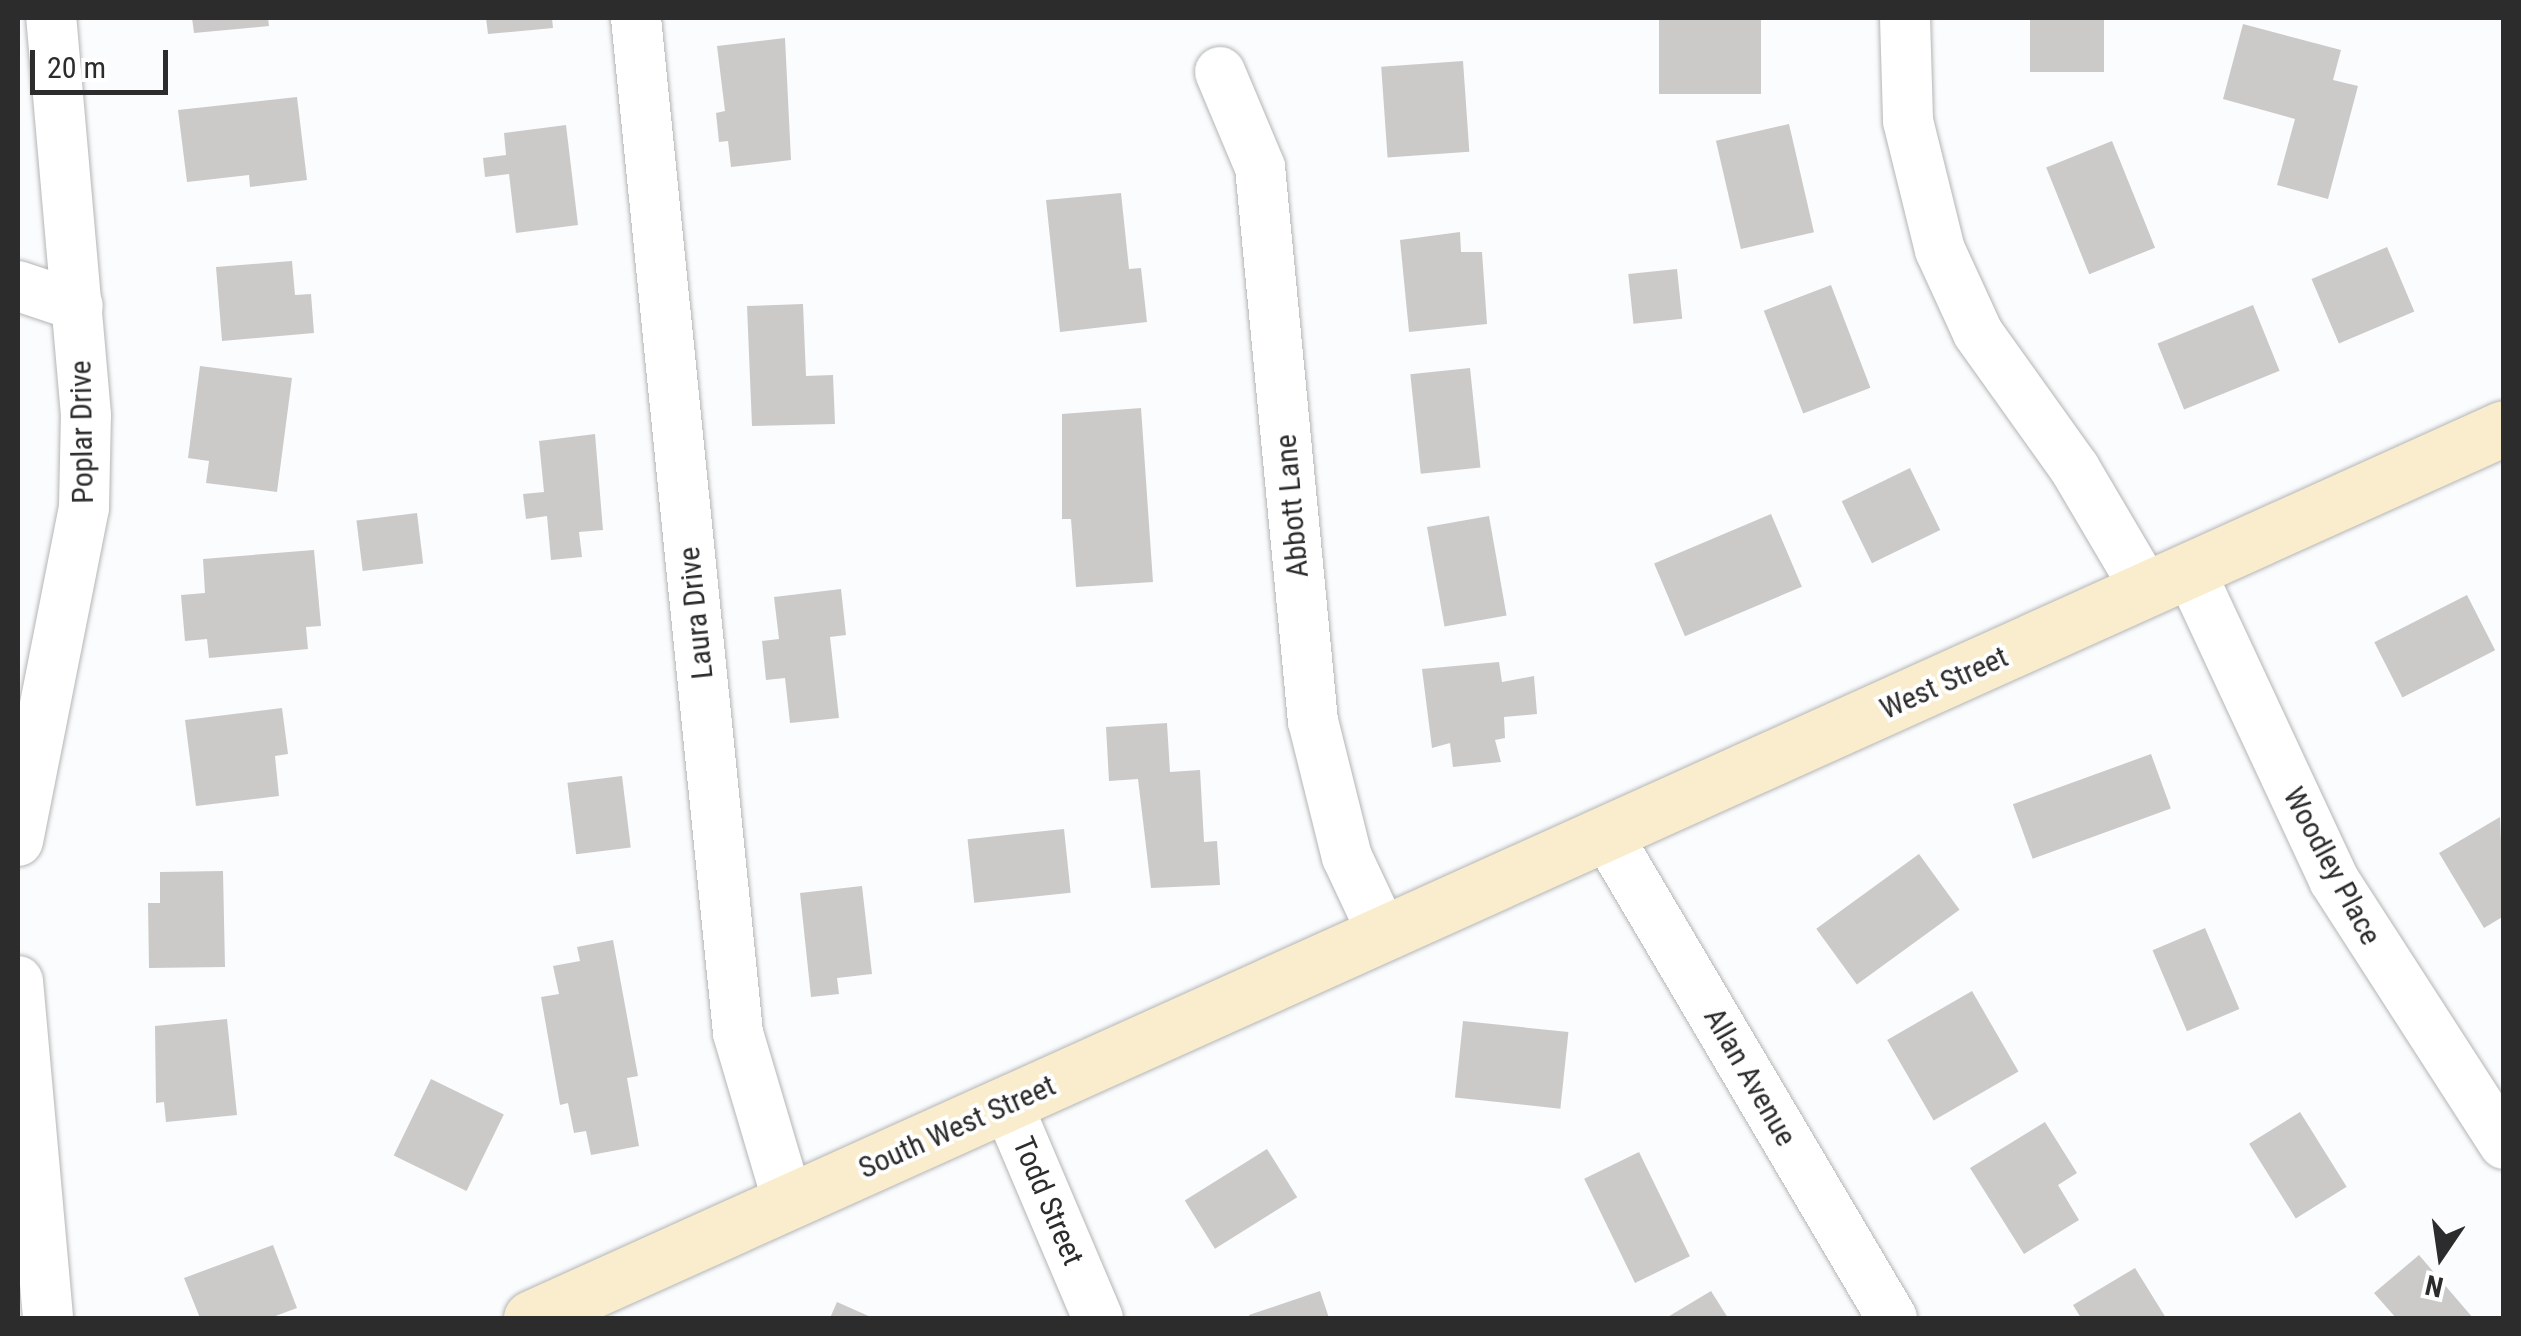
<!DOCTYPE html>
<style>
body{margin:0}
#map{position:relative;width:2521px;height:1336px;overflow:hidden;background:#fbfcfd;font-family:"Roboto Condensed",sans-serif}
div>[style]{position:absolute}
.building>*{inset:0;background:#cbcac9;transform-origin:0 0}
.roads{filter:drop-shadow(0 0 2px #b4b5b6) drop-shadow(0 0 2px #b4b5b6)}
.street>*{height:50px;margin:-25px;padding:0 25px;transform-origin:25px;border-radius:25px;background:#fff}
.secondary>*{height:55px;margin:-27.5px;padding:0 27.5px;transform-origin:27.5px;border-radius:27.5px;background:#f9edcd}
span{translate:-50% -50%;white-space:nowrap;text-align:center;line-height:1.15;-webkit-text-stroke:8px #fff;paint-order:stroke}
.street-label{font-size:30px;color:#2c2c2d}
.frame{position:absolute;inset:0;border:20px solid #2c2c2d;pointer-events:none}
.north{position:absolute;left:2391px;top:1206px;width:100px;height:100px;-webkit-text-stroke:8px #fff;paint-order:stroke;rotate:193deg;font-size:28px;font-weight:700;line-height:40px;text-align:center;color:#2c2c2d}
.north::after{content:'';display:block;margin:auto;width:35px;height:45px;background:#2c2c2d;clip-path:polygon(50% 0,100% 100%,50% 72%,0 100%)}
.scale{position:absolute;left:30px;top:50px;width:138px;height:45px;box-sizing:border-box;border:5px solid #2c2c2d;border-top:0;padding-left:12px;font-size:30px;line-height:35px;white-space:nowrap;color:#2c2c2d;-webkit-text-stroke:8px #fff;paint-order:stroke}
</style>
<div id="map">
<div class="building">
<div style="clip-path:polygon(192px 18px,268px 18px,269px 26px,194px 33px)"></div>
<div style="clip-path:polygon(486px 18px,552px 18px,553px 28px,488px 34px)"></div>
<div style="left:1659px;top:18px;width:102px;height:76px"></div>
<div style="left:2030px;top:18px;width:74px;height:54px"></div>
<div style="clip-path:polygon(2243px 24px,2341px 50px,2333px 80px,2358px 86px,2328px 199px,2277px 185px,2295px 119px,2223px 99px)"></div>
<div style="clip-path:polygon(785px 38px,791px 160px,731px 167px,728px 141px,719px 142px,716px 113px,725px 111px,717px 46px)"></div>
<div style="left:1463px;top:61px;width:91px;height:82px;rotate:86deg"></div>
<div style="clip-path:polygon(297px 97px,307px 180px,250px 187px,249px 175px,187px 182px,178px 110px)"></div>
<div style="left:1789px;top:124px;width:111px;height:75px;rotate:77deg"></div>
<div style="clip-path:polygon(566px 125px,578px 225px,516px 233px,509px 174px,485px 177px,483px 158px,506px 155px,504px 133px)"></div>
<div style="left:2112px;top:141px;width:115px;height:71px;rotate:68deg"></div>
<div style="clip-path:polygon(1121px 193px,1129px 269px,1141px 268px,1147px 322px,1060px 332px,1046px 200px)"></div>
<div style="clip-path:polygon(1460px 232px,1461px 252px,1482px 252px,1487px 324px,1409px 332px,1400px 240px)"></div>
<div style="left:2387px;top:247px;width:70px;height:82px;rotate:67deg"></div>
<div style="clip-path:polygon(292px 261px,295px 295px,311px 294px,314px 333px,222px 341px,216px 267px)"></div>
<div style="left:1677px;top:269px;width:50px;height:49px;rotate:84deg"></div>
<div style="left:1831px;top:285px;width:110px;height:72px;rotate:69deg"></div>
<div style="clip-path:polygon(803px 304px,806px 376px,833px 375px,835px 424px,752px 426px,747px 306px)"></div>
<div style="left:2253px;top:305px;width:71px;height:103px;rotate:68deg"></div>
<div style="clip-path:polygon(200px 366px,292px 378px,277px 492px,206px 483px,209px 461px,188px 458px)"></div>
<div style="left:1470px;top:368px;width:100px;height:60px;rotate:84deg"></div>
<div style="clip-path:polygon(1141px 408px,1153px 582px,1076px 587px,1071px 519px,1062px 519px,1062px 414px)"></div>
<div style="clip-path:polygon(595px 434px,603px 530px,579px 532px,582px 557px,551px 560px,547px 516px,526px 519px,523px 494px,544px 492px,539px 441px)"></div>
<div style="left:1910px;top:468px;width:69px;height:76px;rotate:64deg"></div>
<div style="left:417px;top:513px;width:51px;height:61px;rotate:83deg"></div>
<div style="left:1771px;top:514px;width:79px;height:127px;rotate:67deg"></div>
<div style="left:1489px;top:516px;width:101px;height:63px;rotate:80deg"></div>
<div style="clip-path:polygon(314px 550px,321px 626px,306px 627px,308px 649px,209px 658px,207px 639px,185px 641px,181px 595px,205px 593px,203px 559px)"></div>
<div style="clip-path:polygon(841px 589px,846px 635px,830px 637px,839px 718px,790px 723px,785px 678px,766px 680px,762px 641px,779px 639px,774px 597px)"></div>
<div style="left:2467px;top:595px;width:62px;height:104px;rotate:63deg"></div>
<div style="clip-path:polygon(1499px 662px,1502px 682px,1534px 676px,1537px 714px,1504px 717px,1505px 738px,1495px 740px,1501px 762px,1453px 767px,1450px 743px,1432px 748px,1422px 669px)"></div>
<div style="clip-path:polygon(282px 708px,288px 754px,275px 756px,279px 796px,196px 806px,185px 720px)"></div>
<div style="clip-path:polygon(1167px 723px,1170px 772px,1200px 770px,1204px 842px,1217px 841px,1220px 885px,1151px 888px,1138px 779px,1109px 781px,1106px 727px)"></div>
<div style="left:2151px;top:754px;width:58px;height:147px;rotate:70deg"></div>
<div style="left:622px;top:776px;width:72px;height:55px;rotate:83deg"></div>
<div style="clip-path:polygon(2500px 817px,2504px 916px,2484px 928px,2439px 853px)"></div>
<div style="left:1064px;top:829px;width:64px;height:97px;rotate:84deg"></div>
<div style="left:1919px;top:854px;width:69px;height:127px;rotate:54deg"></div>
<div style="clip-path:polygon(223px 871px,225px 967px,149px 968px,148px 903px,160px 903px,160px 872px)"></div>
<div style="clip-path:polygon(862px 886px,872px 974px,837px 978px,839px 994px,811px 997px,800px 893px)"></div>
<div style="left:2205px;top:928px;width:88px;height:57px;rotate:67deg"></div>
<div style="clip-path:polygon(613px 940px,638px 1076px,627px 1078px,639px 1146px,591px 1155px,586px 1131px,574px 1133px,568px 1103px,560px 1105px,541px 997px,559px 994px,553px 966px,580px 961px,577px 947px)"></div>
<div style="left:1972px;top:991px;width:93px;height:98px;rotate:60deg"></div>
<div style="clip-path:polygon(227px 1019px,237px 1115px,166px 1122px,164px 1102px,156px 1103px,155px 1026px)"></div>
<div style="left:1463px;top:1021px;width:106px;height:77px;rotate:6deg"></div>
<div style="left:431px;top:1079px;width:81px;height:85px;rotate:26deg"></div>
<div style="left:2300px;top:1112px;width:88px;height:60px;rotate:58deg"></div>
<div style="clip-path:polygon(2045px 1122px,2077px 1173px,2058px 1185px,2079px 1220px,2024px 1254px,1970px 1168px)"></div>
<div style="left:1267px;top:1149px;width:57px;height:97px;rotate:58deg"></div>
<div style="left:1639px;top:1152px;width:116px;height:61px;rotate:64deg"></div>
<div style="clip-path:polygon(273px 1245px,297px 1308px,270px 1318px,200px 1318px,184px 1278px)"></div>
<div style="clip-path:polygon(2419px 1255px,2473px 1318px,2396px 1318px,2374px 1293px)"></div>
<div style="clip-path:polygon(2135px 1268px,2166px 1318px,2081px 1318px,2073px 1305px)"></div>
<div style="clip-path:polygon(1320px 1291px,1329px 1318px,1250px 1318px,1249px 1315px)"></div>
<div style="clip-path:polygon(1711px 1291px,1728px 1318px,1666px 1318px)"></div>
<div style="clip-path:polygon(837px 1302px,873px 1318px,830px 1318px)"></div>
</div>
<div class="roads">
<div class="street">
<div style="left:636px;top:18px;width:1020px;rotate:84.26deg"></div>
<div style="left:738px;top:1033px;width:176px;rotate:73.5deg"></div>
<div style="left:1905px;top:18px;width:103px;rotate:88.3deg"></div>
<div style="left:1908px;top:121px;width:133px;rotate:76.1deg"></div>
<div style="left:1940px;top:250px;width:91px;rotate:65.4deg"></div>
<div style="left:1978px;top:333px;width:167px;rotate:54.5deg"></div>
<div style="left:2075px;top:469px;width:142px;rotate:59.5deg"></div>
<div style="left:1220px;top:72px;width:103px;rotate:67.2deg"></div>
<div style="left:1260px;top:167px;width:557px;rotate:84.54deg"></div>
<div style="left:1313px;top:721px;width:140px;rotate:76deg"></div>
<div style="left:1347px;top:857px;width:87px;rotate:64.9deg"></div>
<div style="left:18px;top:286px;width:63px;rotate:18.4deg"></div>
<div style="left:2190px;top:571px;width:341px;rotate:65deg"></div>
<div style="left:2334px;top:880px;width:314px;rotate:57.2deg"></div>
<div style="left:1607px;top:835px;width:561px;rotate:59.46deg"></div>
<div style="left:18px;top:841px;width:339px;rotate:-78.8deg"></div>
<div style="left:84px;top:508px;width:93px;rotate:-88.8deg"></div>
<div style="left:86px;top:415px;width:399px;rotate:-95deg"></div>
<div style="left:18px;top:981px;width:338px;rotate:84.9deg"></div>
<div style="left:1007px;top:1104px;width:233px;rotate:67deg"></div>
</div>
<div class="secondary">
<div style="left:531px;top:1318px;width:2164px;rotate:-24.28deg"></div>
</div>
</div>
<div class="street-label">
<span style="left:82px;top:432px;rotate:-91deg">Poplar Drive</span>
<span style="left:1292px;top:506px;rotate:-95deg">Abbott Lane</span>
<span style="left:696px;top:613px;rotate:-96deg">Laura Drive</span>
<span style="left:1944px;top:683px;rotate:-24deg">West Street</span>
<span style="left:2332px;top:866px;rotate:62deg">Woodley Place</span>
<span style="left:1750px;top:1077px;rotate:60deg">Allan Avenue</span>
<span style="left:957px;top:1127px;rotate:-24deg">South West Street</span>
<span style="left:1048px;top:1201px;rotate:67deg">Todd Street</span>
</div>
<div class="frame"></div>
<div class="north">N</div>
<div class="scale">20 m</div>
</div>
